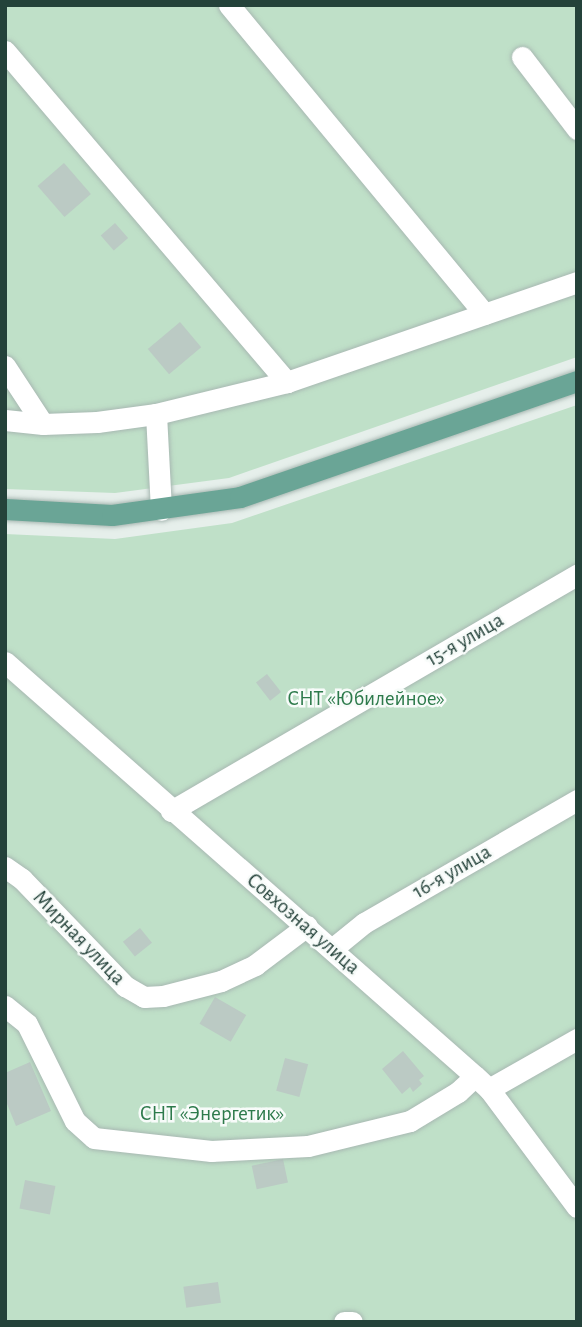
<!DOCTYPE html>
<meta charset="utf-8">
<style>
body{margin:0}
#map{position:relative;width:582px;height:1327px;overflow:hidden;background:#e6efeb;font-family:"Alegreya Sans",sans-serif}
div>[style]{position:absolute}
.green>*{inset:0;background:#bfe0c8}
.building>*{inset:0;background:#bbcac4;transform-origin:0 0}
.roads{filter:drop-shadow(0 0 2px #a8b8b2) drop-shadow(0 0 2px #a8b8b2)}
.minor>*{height:21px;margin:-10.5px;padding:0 10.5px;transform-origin:10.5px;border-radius:10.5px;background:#fff}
.major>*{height:21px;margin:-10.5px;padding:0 10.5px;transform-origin:10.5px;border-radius:10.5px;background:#6aa596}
span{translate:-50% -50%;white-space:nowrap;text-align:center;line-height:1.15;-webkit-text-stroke:5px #f7fbf9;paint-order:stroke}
.street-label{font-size:21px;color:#24423a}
.park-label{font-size:21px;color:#2d7a4b}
.frame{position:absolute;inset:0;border:7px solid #24423a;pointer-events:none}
</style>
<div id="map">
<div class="green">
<div style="clip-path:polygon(5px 5px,577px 5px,577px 357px,229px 478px,115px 493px,5px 489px)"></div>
<div style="clip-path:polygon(577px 405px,577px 1322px,5px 1322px,5px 534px,115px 539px,232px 523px)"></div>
</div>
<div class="building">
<div style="left:64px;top:163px;width:41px;height:35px;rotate:49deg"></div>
<div style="left:115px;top:223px;width:20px;height:19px;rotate:49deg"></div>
<div style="left:180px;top:322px;width:33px;height:42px;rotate:50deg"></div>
<div style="left:267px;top:674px;width:23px;height:14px;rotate:52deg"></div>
<div style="left:140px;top:928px;width:19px;height:22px;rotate:51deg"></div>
<div style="left:215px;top:997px;width:36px;height:31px;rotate:30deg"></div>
<div style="clip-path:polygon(403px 1051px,424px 1076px,419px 1080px,422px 1084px,413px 1092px,410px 1087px,402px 1094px,382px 1069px)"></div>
<div style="left:285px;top:1058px;width:24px;height:34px;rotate:15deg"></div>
<div style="clip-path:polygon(30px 1062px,51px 1111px,16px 1126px,5px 1099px,5px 1073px)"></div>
<div style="left:283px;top:1159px;width:24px;height:32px;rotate:78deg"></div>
<div style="left:25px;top:1180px;width:31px;height:29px;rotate:11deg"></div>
<div style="left:218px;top:1282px;width:21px;height:35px;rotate:82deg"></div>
</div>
<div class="roads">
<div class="minor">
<div style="left:229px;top:5px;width:401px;rotate:50.4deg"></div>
<div style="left:5px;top:51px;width:435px;rotate:49.6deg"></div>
<div style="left:522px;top:57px;width:91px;rotate:52.6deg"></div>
<div style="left:5px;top:366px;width:69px;rotate:56.8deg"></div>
<div style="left:156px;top:414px;width:96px;rotate:87deg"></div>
<div style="left:5px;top:420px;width:38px;rotate:6deg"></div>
<div style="left:43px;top:424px;width:54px;rotate:-2.1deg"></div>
<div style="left:97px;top:422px;width:60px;rotate:-7.7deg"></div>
<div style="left:156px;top:414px;width:135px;rotate:-13.7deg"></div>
<div style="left:287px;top:382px;width:307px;rotate:-19deg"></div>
<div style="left:5px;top:662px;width:626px;rotate:41.38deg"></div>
<div style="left:475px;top:1076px;width:19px;rotate:43deg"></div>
<div style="left:489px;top:1089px;width:147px;rotate:53.3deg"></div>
<div style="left:171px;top:811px;width:470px;rotate:-30.2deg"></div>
<div style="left:5px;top:867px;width:21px;rotate:35deg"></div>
<div style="left:22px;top:879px;width:149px;rotate:46.1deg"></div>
<div style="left:125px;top:986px;width:22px;rotate:30deg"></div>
<div style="left:144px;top:997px;width:19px;rotate:-3deg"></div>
<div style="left:163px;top:996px;width:60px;rotate:-14.5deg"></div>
<div style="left:221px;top:981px;width:38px;rotate:-25deg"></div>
<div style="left:255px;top:965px;width:65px;rotate:-36.9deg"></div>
<div style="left:332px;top:949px;width:41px;rotate:-39.1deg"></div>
<div style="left:364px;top:923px;width:246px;rotate:-30deg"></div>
<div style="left:5px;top:1006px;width:28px;rotate:39deg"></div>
<div style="left:27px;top:1024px;width:108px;rotate:63.7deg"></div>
<div style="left:75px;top:1121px;width:25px;rotate:42deg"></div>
<div style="left:94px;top:1138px;width:118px;rotate:6.3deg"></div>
<div style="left:211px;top:1151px;width:97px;rotate:-3deg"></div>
<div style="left:308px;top:1146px;width:105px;rotate:-13.8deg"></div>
<div style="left:410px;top:1121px;width:56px;rotate:-31.1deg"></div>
<div style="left:458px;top:1092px;width:23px;rotate:-43deg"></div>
<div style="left:489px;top:1089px;width:101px;rotate:-29.6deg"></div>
<div style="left:344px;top:1322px;width:8px"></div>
</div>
<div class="major">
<div style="left:5px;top:509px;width:107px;rotate:3.2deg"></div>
<div style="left:112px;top:515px;width:129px;rotate:-8deg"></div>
<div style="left:240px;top:497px;width:356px;rotate:-19deg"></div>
</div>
</div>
<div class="street-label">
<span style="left:465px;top:640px;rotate:-30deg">15-я улица</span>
<span style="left:452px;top:872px;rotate:-30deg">16-я улица</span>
<span style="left:303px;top:924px;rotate:41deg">Совхозная улица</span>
<span style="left:79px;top:938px;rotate:46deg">Мирная улица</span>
</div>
<div class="park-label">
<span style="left:366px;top:699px">СНТ «Юбилейное»</span>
<span style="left:212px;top:1114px">СНТ «Энергетик»</span>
</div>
<div class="frame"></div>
</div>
